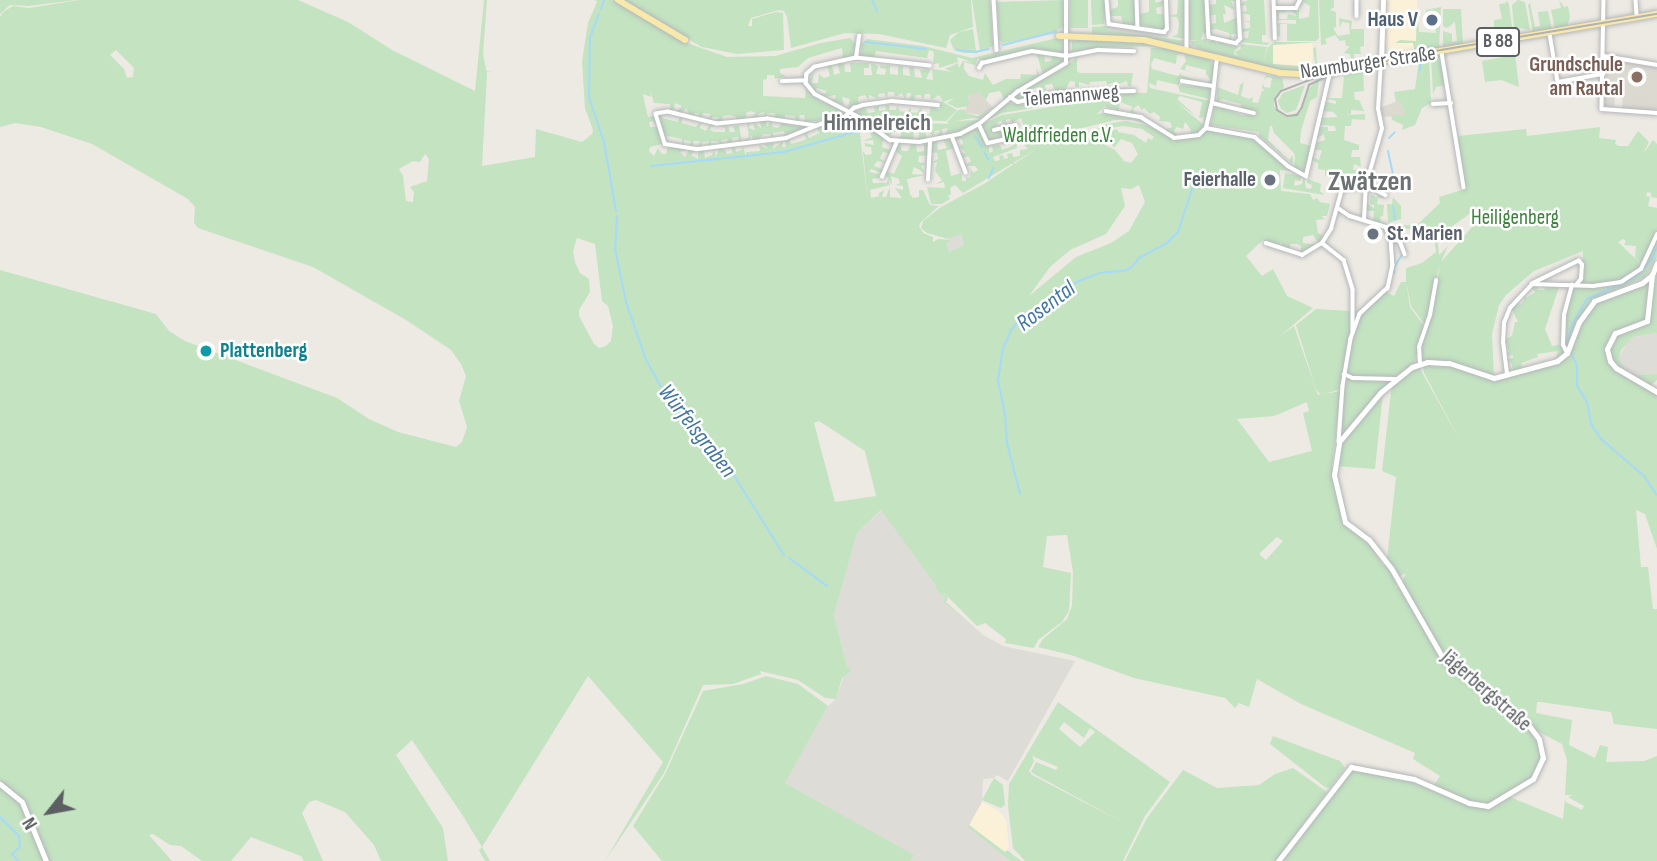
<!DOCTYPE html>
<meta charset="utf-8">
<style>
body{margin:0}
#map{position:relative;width:1657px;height:861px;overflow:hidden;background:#edeae3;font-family:"Sofia Sans Condensed",sans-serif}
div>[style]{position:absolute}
.commercial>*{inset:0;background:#fbf1d9}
.industrial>*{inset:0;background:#dedcd7;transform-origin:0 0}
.education>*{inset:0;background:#dcd9d1}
.green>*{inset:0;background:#c3e3c1;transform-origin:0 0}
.stream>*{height:2px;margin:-1px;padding:0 1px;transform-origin:1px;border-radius:1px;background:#a6daf9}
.roads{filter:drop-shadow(0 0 2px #b3b6b9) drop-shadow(0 0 2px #b3b6b9)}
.street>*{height:3.5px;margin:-1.75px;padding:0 1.75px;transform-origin:1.75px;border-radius:1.75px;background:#fff}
.secondary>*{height:5px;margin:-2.5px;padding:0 2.5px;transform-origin:2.5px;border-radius:2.5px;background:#fff}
.primary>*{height:6px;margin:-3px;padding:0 3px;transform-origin:3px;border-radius:3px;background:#f9e8ab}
.tram>*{height:2px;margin:-1px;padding:0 1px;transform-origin:1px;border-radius:1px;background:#b1b2b2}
.dots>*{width:19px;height:19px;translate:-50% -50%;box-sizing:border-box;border:4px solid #fff;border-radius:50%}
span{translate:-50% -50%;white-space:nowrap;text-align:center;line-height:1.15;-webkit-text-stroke:5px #fff;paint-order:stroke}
.shield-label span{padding:2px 5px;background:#fff;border:2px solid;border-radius:5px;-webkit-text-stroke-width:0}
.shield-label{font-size:19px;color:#5b5f62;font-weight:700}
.service-label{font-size:21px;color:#4e5e75;font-weight:700}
.right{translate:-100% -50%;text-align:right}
.street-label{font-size:21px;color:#5b5f62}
.education-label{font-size:21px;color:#785e54;font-weight:700}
.park-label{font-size:21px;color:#3b823a}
.worship-label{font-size:21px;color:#5b616d;font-weight:700}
.left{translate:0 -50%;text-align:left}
.culture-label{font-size:21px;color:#0d838f;font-weight:700}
.water-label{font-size:23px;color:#4276a2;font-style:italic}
.quarter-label{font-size:24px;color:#6c7174;font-weight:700}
.district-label{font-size:28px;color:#6c7174;font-weight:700}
.north{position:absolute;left:14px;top:777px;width:70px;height:70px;-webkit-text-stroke:5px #fff;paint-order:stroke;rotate:239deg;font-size:19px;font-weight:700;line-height:28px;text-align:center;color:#5b5f62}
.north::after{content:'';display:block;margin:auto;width:24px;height:32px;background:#5b5f62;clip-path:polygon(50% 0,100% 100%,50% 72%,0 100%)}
</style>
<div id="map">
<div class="commercial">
<div style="clip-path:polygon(1386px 0,1417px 0,1416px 53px,1393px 55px,1385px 43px)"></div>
<div style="clip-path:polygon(1313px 43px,1312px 67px,1273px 64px,1273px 45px)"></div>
<div style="clip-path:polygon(982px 802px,999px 811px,1006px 820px,1009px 847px,1005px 853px,969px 825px)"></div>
</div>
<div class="industrial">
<div style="left:1106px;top:26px;width:63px;height:4px;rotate:7deg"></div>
<div style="clip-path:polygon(961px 234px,964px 245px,949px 252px,947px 242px,950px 237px)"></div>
<div style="clip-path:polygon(1657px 333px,1657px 374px,1633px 375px,1624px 368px,1619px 358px,1627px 342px,1633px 337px)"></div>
<div style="clip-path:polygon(882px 510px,935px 584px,936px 590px,946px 598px,944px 601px,983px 635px,1003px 646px,1075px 661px,1008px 781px,997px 775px,994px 778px,983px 779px,982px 802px,969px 825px,1015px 861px,908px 861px,911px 854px,785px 783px,828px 706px,836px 699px,847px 667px,834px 615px,857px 533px)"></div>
</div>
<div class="education">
<div style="clip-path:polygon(1607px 60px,1657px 67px,1657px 111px,1622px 109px,1623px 87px,1616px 87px,1614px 109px,1605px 107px)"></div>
<div style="clip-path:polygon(975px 92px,979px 92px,993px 108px,983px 115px,965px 113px,968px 98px)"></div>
<div style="clip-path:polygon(1400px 100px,1406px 115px,1381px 117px,1380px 108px)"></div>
</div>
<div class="green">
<div style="clip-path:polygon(0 0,76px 0,29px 6px,10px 5px,0 14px)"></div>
<div style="clip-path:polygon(evenodd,79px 0,298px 0,348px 22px,392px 50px,475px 91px,483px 11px,484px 0,487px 0,483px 54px,487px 74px,482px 166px,535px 157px,536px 129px,582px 142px,592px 134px,593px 130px,585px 108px,582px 62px,588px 23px,597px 2px,595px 0,612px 0,627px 5px,687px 43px,727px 57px,775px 56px,821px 43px,850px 38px,856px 45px,852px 57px,843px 58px,842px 48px,808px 58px,798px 67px,780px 69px,780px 73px,786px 76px,775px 79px,774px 75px,767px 75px,767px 79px,763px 80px,763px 96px,805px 98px,806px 89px,818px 100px,845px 111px,840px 119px,802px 122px,805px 120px,804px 115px,800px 115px,798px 122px,790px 121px,796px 120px,795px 116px,785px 115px,784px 120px,769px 118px,775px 116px,775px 113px,767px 113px,767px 117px,760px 118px,765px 116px,764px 112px,758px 114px,758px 118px,750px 119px,756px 113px,751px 111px,746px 113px,746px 120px,737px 121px,736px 117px,730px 115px,723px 116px,721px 123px,715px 123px,719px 117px,712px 117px,711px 122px,707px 120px,711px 114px,703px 113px,701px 120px,698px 113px,694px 113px,693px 116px,697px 118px,691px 117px,686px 108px,681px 114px,676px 112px,682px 106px,675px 103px,673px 111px,665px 110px,670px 109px,670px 104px,654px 103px,650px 90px,651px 97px,643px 94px,644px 100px,648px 117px,655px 116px,656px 125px,653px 121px,649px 122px,650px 127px,657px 127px,662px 144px,650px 147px,649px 151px,654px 156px,658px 148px,662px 154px,666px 154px,668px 147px,675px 147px,687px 150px,680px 152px,685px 157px,689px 150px,695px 151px,691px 155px,698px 159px,698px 151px,704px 150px,705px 158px,712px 155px,714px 150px,716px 157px,719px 149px,724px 149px,727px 154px,732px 153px,732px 148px,727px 148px,735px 146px,736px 152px,742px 150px,742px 144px,746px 156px,746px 152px,760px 151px,759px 145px,768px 149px,764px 144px,774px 143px,773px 149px,783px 141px,782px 147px,786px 147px,785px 140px,789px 139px,791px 144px,802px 141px,806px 139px,804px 133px,810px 130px,807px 134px,809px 138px,820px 133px,816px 128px,820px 126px,822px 132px,827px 131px,823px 125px,840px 123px,853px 115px,866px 123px,860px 134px,868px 202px,863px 151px,866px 155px,872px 154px,871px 147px,866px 147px,864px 143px,874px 145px,873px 140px,863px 141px,872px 137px,868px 128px,863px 129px,864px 126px,868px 125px,883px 138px,882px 147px,890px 150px,894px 145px,891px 154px,883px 152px,880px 158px,886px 163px,877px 161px,874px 166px,884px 170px,882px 173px,871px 169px,869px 172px,879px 174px,879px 178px,872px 179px,873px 183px,887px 183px,888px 178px,890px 185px,870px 190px,871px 198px,879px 196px,879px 193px,884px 190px,882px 197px,886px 197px,890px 187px,890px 197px,902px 198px,895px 188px,903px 190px,903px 186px,896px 185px,900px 183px,899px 179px,891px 176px,892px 185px,885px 174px,886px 171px,894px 174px,902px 156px,895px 151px,900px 143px,902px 151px,908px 151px,911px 144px,916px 144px,917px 152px,924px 151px,924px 143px,929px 145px,928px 155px,919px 156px,918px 162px,927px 164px,921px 166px,925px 173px,914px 167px,912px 174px,925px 175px,907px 179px,910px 194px,913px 198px,919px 197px,919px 190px,923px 190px,930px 205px,939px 206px,921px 222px,919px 226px,923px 233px,933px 237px,933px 242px,938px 239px,951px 240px,947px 243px,949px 252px,964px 245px,961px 234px,948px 239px,927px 233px,921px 228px,923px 221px,941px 207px,984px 184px,1038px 148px,963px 193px,955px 185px,950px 188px,951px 194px,948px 196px,950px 199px,942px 204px,931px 204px,927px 187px,945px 188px,944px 182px,936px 184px,942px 180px,935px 171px,937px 162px,931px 163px,938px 159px,937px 153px,931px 152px,934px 142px,937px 141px,938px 150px,947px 148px,943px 140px,951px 140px,954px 148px,946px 151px,951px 176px,961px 173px,962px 181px,966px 181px,966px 177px,970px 178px,971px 169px,973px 173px,978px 170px,975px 166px,965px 166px,962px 161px,967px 164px,971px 161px,968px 156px,960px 159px,958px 153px,966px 153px,959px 146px,963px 144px,962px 139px,955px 140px,956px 137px,978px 128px,989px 144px,989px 153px,993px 151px,992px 146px,1000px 145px,1002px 150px,1010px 147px,1016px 143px,1016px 137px,1017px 148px,993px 157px,995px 161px,1000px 160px,999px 156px,1003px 155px,1004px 159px,1008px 158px,1007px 154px,1012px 153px,1013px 157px,1020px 156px,1020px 150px,1028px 149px,1024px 145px,1024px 134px,1007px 135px,1005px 130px,1012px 126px,1025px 129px,1021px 118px,1011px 123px,1010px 119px,1006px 120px,1006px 125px,1003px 126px,1002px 121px,998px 122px,995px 129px,1002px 129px,1004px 136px,1001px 140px,989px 142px,982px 128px,983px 124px,1002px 115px,1094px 100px,1115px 92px,1147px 93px,1151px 48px,1165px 48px,1208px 59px,1214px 66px,1211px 85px,1207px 83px,1211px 80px,1206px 74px,1206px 70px,1186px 65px,1185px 70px,1201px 75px,1180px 69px,1186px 61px,1184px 54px,1177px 55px,1176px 64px,1154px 58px,1151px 64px,1152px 69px,1178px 76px,1182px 72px,1181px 75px,1204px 83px,1180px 78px,1179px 85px,1212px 88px,1209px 99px,1180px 92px,1178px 85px,1157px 80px,1156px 86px,1176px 92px,1156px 86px,1149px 83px,1150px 88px,1210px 101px,1205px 121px,1204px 117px,1199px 118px,1202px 102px,1180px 96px,1177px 99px,1196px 116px,1176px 102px,1204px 125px,1200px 133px,1190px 136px,1191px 130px,1185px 122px,1183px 129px,1177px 127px,1174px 130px,1178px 137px,1171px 135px,1165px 130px,1172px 127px,1170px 122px,1159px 121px,1160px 117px,1154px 112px,1150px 114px,1144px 108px,1142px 110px,1138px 105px,1133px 109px,1135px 114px,1129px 113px,1133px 107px,1120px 102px,1119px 110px,1104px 106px,1097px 114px,1116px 111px,1142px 119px,1153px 126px,1132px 120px,1115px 120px,1082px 128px,1088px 136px,1081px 142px,1090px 137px,1115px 150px,1124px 161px,1131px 163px,1138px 154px,1132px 143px,1121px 139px,1114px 148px,1109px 141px,1106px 145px,1093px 136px,1117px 129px,1118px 132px,1134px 135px,1146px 143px,1148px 138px,1152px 140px,1154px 137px,1142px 129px,1123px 126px,1092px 131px,1107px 124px,1125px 121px,1146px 125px,1179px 140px,1195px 137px,1208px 130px,1253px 138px,1293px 171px,1280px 170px,1281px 191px,1310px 194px,1313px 200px,1317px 198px,1320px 202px,1330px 204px,1327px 216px,1321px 216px,1325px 219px,1316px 220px,1318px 233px,1325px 237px,1319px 244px,1313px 235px,1303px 237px,1303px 243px,1315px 245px,1301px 254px,1301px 246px,1297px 244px,1290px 244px,1291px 253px,1281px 247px,1281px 242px,1275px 247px,1263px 240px,1246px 256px,1262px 276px,1273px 269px,1287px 296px,1313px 308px,1280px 336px,1294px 326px,1318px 395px,1341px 391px,1332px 466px,1346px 526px,1368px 542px,1384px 566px,1387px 565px,1398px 582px,1395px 588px,1399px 586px,1439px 655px,1529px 728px,1538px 740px,1542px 758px,1531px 778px,1488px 805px,1473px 803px,1434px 785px,1440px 776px,1413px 759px,1415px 753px,1301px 704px,1257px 679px,1249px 707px,1239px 703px,1235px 708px,1225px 698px,1134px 678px,1071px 655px,1038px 647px,1043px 639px,1067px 619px,1072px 606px,1073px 572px,1067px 535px,1047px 536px,1043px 567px,1071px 573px,1069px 611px,1062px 622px,1038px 640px,1034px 648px,1005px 643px,1006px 639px,985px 623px,977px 626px,942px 591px,948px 598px,946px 602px,983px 635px,943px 601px,946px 598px,936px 590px,935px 584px,881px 510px,857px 533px,834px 615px,847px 667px,851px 671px,842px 678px,836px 699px,825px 698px,798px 680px,760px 671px,761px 674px,733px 684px,703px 685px,664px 773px,605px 861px,663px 762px,588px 676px,482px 847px,490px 861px,485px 861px,479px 850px,482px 847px,463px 816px,412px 740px,396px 755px,443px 828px,448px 861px,381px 861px,374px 845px,345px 812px,316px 800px,309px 802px,302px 813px,323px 861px,304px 861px,301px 856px,251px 837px,231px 861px,202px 861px,181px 846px,170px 845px,153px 834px,149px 835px,172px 861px,47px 861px,25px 805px,0 781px,0 270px,156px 314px,169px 331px,185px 341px,337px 398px,369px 419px,398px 432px,456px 447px,462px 442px,467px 427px,459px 401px,466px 376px,461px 364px,451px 350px,406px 320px,313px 267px,198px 228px,194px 223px,195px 207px,188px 199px,92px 144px,41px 127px,15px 123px,0 127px,0 17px,3px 12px,13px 6px,29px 8px,79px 0,116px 50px,134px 68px,133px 77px,127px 78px,124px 69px,110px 55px,116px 50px,79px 0,425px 154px,429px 159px,427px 181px,410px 187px,414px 192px,413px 202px,406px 201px,403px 176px,399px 169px,413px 161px,420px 162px,425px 154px,79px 0,1139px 185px,1145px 202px,1129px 231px,1111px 243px,1076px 257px,1029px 296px,1050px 267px,1070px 250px,1106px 234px,1125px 206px,1121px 188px,1131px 189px,1139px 185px,79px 0,577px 238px,595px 244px,602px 301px,608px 306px,613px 326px,611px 341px,606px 346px,599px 348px,594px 344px,579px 316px,579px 310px,590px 292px,589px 279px,580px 273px,575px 262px,573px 251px,577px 238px,79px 0,1307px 402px,1309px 411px,1303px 413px,1312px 451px,1269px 462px,1237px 419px,1274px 416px,1307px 402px,79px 0,819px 421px,865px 451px,876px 496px,835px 502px,814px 423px,819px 421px,79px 0,1277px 537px,1283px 541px,1266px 560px,1259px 554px,1277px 537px)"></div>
<div style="clip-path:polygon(623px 0,971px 0,973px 27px,950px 35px,946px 48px,879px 34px,845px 33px,791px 48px,787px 17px,784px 11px,779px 10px,751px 18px,748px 26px,752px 26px,752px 19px,776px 12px,783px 13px,784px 50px,737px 54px,702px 47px)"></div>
<div style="clip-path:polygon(972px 0,990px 0,993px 46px,977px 53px,964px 53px,954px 50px,950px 40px,959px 32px,973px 29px,976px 51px,980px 51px)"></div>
<div style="clip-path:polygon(1063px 0,1064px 27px,1057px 30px,1057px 33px,999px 44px,1002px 43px,999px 39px,997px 2px)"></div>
<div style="left:1070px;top:0;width:18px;height:28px"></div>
<div style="clip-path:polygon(1091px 0,1106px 0,1104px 24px,1092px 25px)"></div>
<div style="clip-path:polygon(1118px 0,1134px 0,1137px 6px,1134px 6px,1137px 11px,1135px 26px,1123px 24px,1121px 16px,1111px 16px,1109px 21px,1109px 10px,1118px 7px)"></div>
<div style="clip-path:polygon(1149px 0,1155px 0,1156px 3px,1165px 0,1162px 6px,1156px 8px,1157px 14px,1163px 14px,1166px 9px,1163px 14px,1166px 16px,1165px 30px,1140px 24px,1140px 14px,1149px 12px)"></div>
<div style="clip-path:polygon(1178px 0,1185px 0,1187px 39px,1172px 37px,1178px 34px,1179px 23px,1177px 17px,1168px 16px,1177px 14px)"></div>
<div style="clip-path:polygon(1188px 0,1206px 0,1207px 33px,1203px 33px,1201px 40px,1190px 40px)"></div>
<div style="clip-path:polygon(1216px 0,1237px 0,1237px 7px,1236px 1px,1231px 1px,1235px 10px,1224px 5px,1226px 14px,1223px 14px,1224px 23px,1238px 17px,1238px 40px,1233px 41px,1238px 38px,1237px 34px,1231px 34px,1232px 41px,1225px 40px,1230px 37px,1229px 33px,1216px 29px,1210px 30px,1210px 24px,1216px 23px,1216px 15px,1211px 15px,1210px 22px,1208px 5px,1216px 4px)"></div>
<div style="clip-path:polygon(1248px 0,1264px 0,1266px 35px,1262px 35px,1262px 42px,1270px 43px,1267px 45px,1241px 42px,1241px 38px,1248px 38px,1249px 31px,1242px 32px,1241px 29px,1250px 28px,1250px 22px,1241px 21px,1250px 21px,1250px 15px,1242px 13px,1241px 16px,1240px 12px,1247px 11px,1246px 5px,1241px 6px,1240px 11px,1240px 4px)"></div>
<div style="clip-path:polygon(1301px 0,1318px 0,1319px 38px,1316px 41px,1287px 41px,1287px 24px,1280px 24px,1280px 37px,1276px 33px,1279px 31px,1277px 23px,1296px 24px,1296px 20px,1277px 20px,1277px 10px,1286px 10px,1286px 12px,1279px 13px,1279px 19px,1287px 19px,1288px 14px,1297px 16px,1290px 10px,1299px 10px,1299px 19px,1309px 17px,1310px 6px,1303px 2px,1301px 7px)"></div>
<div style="clip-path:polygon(1319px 0,1334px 0,1334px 7px,1330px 10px,1336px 12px,1336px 27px,1333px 28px,1338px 36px,1350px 34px,1349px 23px,1342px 22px,1340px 28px,1339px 18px,1352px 21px,1351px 29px,1364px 29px,1364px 46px,1360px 47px,1361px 54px,1354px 54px,1355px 65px,1352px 66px,1350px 54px,1344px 53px,1350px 46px,1346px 46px,1345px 40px,1340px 41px,1335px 35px,1325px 39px,1327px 44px,1321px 45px)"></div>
<div style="clip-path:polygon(1506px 0,1509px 4px,1512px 27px,1497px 31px,1498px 39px,1492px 40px,1490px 29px,1494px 28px,1494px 20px,1502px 19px,1499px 4px,1506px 3px)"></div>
<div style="clip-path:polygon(1518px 0,1525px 2px,1530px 30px,1514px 27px,1512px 5px)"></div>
<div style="clip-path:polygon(1559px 0,1564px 7px,1568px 6px,1570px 17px,1567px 27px,1555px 29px,1551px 10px,1561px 8px)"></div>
<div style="clip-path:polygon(1530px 3px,1535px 27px,1540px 26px,1538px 12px,1548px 11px,1552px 30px,1533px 33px,1528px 5px)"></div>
<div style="clip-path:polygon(1441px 7px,1439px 48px,1415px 53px,1413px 43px,1395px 43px,1400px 40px,1416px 41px,1417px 11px,1419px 32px,1436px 33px,1434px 11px,1427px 12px,1429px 30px,1426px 10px)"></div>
<div style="clip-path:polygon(1443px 9px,1461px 9px,1463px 44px,1443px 48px,1443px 31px,1452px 34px,1452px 42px,1457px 41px,1455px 22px,1447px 28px,1443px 26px)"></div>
<div style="clip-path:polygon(1106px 26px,1107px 30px,1186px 41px,1178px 45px,1092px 34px,1092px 27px)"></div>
<div style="clip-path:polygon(1057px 38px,1063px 43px,1063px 53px,1029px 49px,981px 61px,978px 58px,975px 65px,964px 62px,964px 69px,969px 76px,983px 80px,985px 73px,993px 85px,1006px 79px,1020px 79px,1021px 74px,1037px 75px,1036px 67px,1040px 77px,1004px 99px,1000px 91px,989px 93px,986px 100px,993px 108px,979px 92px,968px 97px,969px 106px,957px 108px,947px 103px,955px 98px,943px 102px,957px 110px,946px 121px,866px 119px,856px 112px,864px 106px,868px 113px,875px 112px,874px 107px,879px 106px,879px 111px,886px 110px,885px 105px,889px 105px,890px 110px,896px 110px,897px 105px,900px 111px,907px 112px,911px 107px,911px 112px,917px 113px,921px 107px,923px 114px,929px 114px,931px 106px,940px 110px,940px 102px,943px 101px,939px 95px,931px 100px,930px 94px,925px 94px,923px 100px,921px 95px,916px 95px,913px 102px,909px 102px,911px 93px,907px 93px,905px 99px,902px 93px,895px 97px,894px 92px,888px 92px,887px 98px,884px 93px,878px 94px,879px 99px,869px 95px,869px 100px,865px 95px,858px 97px,859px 104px,848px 107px,850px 99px,842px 97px,844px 105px,830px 100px,835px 99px,836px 95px,824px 97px,817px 93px,825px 94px,827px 91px,817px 88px,815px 91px,809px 81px,814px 71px,812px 83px,818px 83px,819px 74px,824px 78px,830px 76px,827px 66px,832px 65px,834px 75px,840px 73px,837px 63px,841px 63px,843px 65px,844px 62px,845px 72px,851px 72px,850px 63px,869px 63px,869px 68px,864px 68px,864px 75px,872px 75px,871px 63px,878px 66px,879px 64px,876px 74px,885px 75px,886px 69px,880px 68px,881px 64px,883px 66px,890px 65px,890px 74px,898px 75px,898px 66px,903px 66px,903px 75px,910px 76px,909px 67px,914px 67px,915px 77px,922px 78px,920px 70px,931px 69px,926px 79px,933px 80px,932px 69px,953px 72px,945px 69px,958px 63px,959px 68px,963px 61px,972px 62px,957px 57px,958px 62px,939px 68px,939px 63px,933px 64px,934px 52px,929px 50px,927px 58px,876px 51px,874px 60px,862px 58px,861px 44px,867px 39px,923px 46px,972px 58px)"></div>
<div style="clip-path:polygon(1207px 39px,1207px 42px,1213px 40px,1218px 44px,1219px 41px,1231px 46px,1232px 43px,1233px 47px,1236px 44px,1238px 48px,1235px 50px,1234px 54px,1239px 57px,1235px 52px,1241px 49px,1240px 44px,1267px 47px,1263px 62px,1268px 47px,1275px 42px,1317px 42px,1273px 45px,1273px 64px,1312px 67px,1315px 64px,1313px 48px,1316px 47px,1317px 66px,1313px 71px,1290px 72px,1206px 53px,1192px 45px,1191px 41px)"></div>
<div style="clip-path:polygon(1077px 40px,1135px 41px,1162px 46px,1103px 47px,1072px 52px,1072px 41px)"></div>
<div style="clip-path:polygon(1036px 52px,1044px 54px,1045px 62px,1051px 61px,1053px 54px,1064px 61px,1043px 75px)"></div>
<div style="clip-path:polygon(1515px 55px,1519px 87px,1501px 80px,1485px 82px,1482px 61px)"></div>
<div style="clip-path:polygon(1441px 56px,1446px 85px,1436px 87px,1433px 94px,1431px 57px)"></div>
<div style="clip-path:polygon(1077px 57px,1077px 71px,1080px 73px,1133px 73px,1131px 86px,1128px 86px,1127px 81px,1117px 85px,1117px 81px,1107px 85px,1106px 81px,1090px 82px,1089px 85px,1079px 82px,1079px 87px,1075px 87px,1075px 82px,1070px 81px,1065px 91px,1056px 92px,1052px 84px,1045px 85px,1046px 90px,1042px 91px,1040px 87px,1032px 89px,1032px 97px,1015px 99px,1018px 93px,1064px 68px)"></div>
<div style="clip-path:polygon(1429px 58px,1431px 103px,1422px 108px,1415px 125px,1402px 130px,1403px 125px,1392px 120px,1391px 115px,1406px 115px,1400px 101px,1396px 102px,1394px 92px,1415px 89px,1419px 60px,1416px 59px)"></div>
<div style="clip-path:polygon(1363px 70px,1364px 91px,1354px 92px,1355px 100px,1359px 100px,1364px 111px,1351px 110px,1351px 114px,1346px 115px,1365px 114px,1365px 120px,1352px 119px,1351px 126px,1345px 126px,1344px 140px,1359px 145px,1359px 150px,1352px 150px,1351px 157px,1360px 157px,1361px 167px,1354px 164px,1353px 170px,1371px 168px,1368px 176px,1358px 174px,1351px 179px,1333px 175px,1330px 182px,1330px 177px,1325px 176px,1325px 170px,1318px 169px,1318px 163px,1311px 160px,1313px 152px,1314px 158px,1319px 160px,1322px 150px,1314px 150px,1315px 143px,1325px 140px,1324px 134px,1316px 139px,1319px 127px,1328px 127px,1328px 131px,1336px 131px,1335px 126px,1320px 125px,1321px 118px,1338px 117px,1333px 112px,1323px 111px,1325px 102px,1336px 104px,1336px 101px,1326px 98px,1342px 98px,1344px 76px)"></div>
<div style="clip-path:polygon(1266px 75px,1282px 78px,1284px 87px,1275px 98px,1274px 107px,1286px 117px,1301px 111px,1309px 88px,1319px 80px,1317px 97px,1310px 101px,1301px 131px,1300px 143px,1312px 146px,1304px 173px,1294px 168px,1295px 157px,1294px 153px,1274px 133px,1272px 126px,1270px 126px,1268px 140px,1289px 160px,1293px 155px,1293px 164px,1259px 136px,1259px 132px,1211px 125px,1215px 105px,1242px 115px,1257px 115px,1255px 111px,1241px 110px,1241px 104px,1222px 99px,1217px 103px,1217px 87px,1238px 95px,1240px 85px,1244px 82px,1241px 96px,1249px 99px,1253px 97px,1252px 102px,1258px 103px,1262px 91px,1265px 91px,1262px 88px,1263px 83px,1264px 87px,1270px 88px,1272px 78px,1267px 77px,1264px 80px)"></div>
<div style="clip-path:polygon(1305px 85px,1296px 110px,1287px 113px,1281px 109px,1278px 101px,1283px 93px)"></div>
<div style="clip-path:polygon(1082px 92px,1093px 97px,1094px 92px,1110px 93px,1094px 98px,1002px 113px,984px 122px,1006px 103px,1019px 104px,1037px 99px,1032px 103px,1035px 105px,1041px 104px,1040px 97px,1051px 95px,1045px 100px,1046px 105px,1052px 104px,1055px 94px,1063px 93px,1058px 96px,1059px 101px,1067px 100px,1068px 93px,1078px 93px,1072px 95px,1073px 100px,1078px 99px)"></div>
<div style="clip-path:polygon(965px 109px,965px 113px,978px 116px,990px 111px,982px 119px,973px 118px,955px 121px,980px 120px,967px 128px,962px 128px,966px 129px,963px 130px,945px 135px,948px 128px,942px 129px,943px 136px,937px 137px,940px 130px,935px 131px,932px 138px,932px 134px,925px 132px,927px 139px,918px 140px,920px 130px,914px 131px,913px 140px,895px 139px,901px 136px,901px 131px,893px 132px,889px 137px,884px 134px,891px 131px,891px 126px,886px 126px,883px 133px,868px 121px,949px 124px,947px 122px,958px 110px)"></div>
<div style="clip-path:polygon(662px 113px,662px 118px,678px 122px,680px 117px,676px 115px,682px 117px,682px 123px,696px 127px,699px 123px,706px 124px,701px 124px,700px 128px,706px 131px,709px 125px,716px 126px,711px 127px,710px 130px,714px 132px,725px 132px,725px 128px,721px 126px,728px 126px,730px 132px,735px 132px,733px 126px,739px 126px,742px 142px,735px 143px,739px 141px,738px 137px,732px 138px,732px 143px,726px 144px,728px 139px,721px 140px,722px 145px,718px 141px,711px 141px,711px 147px,707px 148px,709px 141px,702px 142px,702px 148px,698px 148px,700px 141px,693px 141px,693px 148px,685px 146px,690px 146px,691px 141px,684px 140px,683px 146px,676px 145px,682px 144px,682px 139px,673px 137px,667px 136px,666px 141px,659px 123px,659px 115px)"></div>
<div style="clip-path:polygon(760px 121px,766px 121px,767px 127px,771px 121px,773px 127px,778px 128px,782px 123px,795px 126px,809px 124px,809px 127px,791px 135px,776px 139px,785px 136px,784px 131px,773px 133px,773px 139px,770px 134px,764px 134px,755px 142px,751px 135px,749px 142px,742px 141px,749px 138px,747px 123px,750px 123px,749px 128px,755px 130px,753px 122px,761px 128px)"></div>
<div style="clip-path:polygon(evenodd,1600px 127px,1599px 138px,1616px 140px,1615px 144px,1619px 146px,1628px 146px,1638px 131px,1649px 142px,1643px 154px,1653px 140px,1657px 144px,1657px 198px,1651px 197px,1651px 193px,1647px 192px,1646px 196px,1650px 197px,1648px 206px,1657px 208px,1657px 233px,1643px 264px,1635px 258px,1636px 246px,1624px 245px,1626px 241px,1623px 239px,1618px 242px,1642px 265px,1620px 284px,1642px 270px,1657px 237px,1657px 257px,1645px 277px,1592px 300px,1578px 321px,1567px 346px,1564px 339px,1565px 315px,1570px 292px,1582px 280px,1583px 251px,1534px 271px,1506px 295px,1499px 305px,1492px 334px,1494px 376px,1464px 366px,1421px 360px,1420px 348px,1432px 312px,1440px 263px,1425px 325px,1411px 306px,1406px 282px,1410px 307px,1425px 327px,1414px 364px,1392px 378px,1348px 376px,1346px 372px,1348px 352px,1362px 313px,1386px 292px,1394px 296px,1401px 282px,1406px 282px,1406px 268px,1422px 263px,1436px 252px,1434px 237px,1423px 231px,1400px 228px,1401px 236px,1394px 238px,1388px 227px,1418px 224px,1440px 203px,1439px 197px,1465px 189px,1458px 136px,1526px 129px,1527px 136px,1600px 127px,1472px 212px,1473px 226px,1441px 262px,1448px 246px,1439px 255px,1437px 237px,1472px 212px)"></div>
<div style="clip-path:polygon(1285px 173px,1301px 176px,1300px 181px,1295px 180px,1294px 186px,1302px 184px,1304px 177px,1306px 188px,1311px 189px,1312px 185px,1307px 183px,1308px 179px,1321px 184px,1320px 191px,1324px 195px,1283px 188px)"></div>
<div style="clip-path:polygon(1379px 193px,1384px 198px,1378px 198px,1377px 204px,1384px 205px,1383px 216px,1380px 217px,1381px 224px,1373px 222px,1374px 211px,1366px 211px,1366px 203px,1374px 208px,1374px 205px,1370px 204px,1371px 194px,1377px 198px)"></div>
<div style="clip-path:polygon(1393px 197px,1401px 206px,1401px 219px,1388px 223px,1387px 204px,1392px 204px)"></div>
<div style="clip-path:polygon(1657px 269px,1657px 333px,1633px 337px,1622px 349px,1619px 358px,1624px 368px,1633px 375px,1657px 374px,1657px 380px,1650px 386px,1614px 365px,1609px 351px,1616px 334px,1650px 318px)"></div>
<div style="clip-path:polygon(1650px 280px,1645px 320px,1612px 333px,1606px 346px,1615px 369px,1657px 394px,1657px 549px,1645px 514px,1636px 510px,1641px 567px,1648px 567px,1653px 609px,1657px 609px,1657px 729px,1614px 724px,1611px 712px,1540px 702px,1537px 702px,1536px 713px,1572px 720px,1569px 745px,1595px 758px,1600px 745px,1608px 747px,1606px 762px,1644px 761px,1657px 756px,1657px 861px,1280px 861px,1354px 768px,1414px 781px,1480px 808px,1496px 805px,1510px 797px,1563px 819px,1565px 798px,1566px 802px,1582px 810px,1584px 806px,1568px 797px,1573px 795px,1565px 795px,1567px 760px,1562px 744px,1535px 730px,1444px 657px,1402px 583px,1406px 573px,1398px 577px,1387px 560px,1396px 477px,1382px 471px,1392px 383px,1419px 367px,1462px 444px,1424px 373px,1423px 365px,1450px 365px,1493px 380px,1558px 363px,1566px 357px,1579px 323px,1594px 302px)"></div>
<div style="clip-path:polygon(1547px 284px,1560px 284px,1545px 329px,1552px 346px,1562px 344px,1563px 354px,1556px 360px,1558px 351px,1537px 354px,1538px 357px,1521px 363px,1523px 370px,1514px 373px,1511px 362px,1507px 363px,1506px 359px,1513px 358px,1513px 355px,1505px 356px,1505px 353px,1509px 352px,1505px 339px,1512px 336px,1515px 322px,1518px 322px,1512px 309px,1517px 303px,1520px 305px,1524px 301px,1524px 296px,1526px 298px,1535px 292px,1532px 288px,1537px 286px,1538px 290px,1544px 290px)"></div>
<div style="clip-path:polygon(1316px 309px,1351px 311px,1351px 331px,1341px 389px,1321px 395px,1316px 389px,1296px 325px)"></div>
<div style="clip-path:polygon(1346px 378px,1391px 380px,1341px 436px,1341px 412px)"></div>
<div style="clip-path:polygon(1383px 393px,1375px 469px,1335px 466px,1342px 442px)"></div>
<div style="clip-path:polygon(766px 676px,798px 684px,828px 706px,785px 783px,914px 855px,910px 861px,662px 861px,633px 826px,665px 774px,703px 691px,743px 684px)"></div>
<div style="clip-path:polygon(evenodd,1058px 702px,1170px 782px,1145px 816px,1123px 861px,1025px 861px,1013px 848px,1008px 806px,1009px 784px,1058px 702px,1064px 722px,1084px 738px,1090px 728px,1095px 732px,1080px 747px,1059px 729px,1064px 722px,1058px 702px,1032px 756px,1058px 767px,1056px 770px,1036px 762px,1031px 772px,1034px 774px,1126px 824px,1032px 775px,1029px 771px,1034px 761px,1032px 756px)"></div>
<div style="clip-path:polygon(1273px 736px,1340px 761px,1345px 768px,1330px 788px,1325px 787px,1270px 744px)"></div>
<div style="clip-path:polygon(1293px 768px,1327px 792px,1276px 861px,1125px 861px,1147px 818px,1183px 770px,1217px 788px,1259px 785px,1275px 774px)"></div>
<div style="clip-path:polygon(994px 778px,1003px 785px,1005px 805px,1001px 808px,982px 800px)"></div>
<div style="clip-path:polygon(0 786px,21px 802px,45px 861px,0 861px)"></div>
<div style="clip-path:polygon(969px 825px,1005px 852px,1007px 850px,1021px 861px,1011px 861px,968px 827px)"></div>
</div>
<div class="stream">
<div style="left:872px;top:0;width:12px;rotate:66deg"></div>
<div style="left:601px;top:9px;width:9px;rotate:-72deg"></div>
<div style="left:599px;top:14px;width:26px;rotate:111deg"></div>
<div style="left:590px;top:38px;width:59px;rotate:91deg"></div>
<div style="left:589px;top:97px;width:47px;rotate:71.6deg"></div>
<div style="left:604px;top:142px;width:70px;rotate:80.1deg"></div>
<div style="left:865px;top:42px;width:61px;rotate:6.5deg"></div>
<div style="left:1003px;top:45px;width:53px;rotate:-14.3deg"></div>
<div style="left:957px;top:50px;width:18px;rotate:6deg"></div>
<div style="left:975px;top:52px;width:14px;rotate:-12deg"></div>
<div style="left:1420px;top:70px;width:11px;rotate:-85deg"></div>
<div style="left:975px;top:136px;width:13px;rotate:58deg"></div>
<div style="left:1389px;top:138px;width:8px;rotate:-45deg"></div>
<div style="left:1388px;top:151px;width:33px;rotate:78deg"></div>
<div style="left:984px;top:152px;width:9px;rotate:58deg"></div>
<div style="left:651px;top:166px;width:134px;rotate:-6deg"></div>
<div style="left:784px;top:152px;width:77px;rotate:-15.8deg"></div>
<div style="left:858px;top:131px;width:8px;rotate:-76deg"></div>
<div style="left:989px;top:178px;width:11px;rotate:-68deg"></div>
<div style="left:1393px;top:206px;width:14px;rotate:82deg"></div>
<div style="left:617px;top:216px;width:33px;rotate:93deg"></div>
<div style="left:615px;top:249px;width:54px;rotate:78.3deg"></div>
<div style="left:626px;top:302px;width:61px;rotate:71deg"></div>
<div style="left:646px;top:360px;width:47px;rotate:60.7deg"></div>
<div style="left:669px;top:401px;width:97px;rotate:48.8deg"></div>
<div style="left:733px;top:474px;width:96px;rotate:57.8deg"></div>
<div style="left:1395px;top:266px;width:15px;rotate:-58deg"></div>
<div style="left:1394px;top:273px;width:3px;rotate:-90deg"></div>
<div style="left:1567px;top:344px;width:20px;rotate:-75deg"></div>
<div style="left:1572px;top:325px;width:30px;rotate:-60deg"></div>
<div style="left:1587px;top:299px;width:54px;rotate:-24.2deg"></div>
<div style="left:1636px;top:277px;width:24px;rotate:-48deg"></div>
<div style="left:1652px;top:259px;width:13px;rotate:-67deg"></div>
<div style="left:1571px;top:353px;width:14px;rotate:65deg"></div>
<div style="left:1577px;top:366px;width:20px;rotate:90deg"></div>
<div style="left:1577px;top:386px;width:19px;rotate:58deg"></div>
<div style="left:1587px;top:402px;width:22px;rotate:80deg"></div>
<div style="left:1591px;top:424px;width:18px;rotate:56deg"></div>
<div style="left:1601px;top:439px;width:57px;rotate:40.7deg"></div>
<div style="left:1644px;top:476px;width:23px;rotate:56deg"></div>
<div style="left:1020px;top:494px;width:53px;rotate:-104.3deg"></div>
<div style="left:1007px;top:443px;width:29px;rotate:-94deg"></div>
<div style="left:1005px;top:414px;width:35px;rotate:-102deg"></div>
<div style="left:998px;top:380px;width:31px;rotate:-81deg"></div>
<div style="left:1003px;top:349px;width:21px;rotate:-67deg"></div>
<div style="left:1011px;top:330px;width:11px;rotate:-49deg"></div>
<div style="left:1018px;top:322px;width:33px;rotate:-29deg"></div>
<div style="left:1047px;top:306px;width:14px;rotate:-56deg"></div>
<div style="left:1055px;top:294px;width:14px;rotate:-34deg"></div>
<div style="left:1067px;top:286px;width:35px;rotate:-22deg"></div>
<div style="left:1099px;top:273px;width:25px;rotate:-5deg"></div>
<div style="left:1124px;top:271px;width:9px;rotate:-27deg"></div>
<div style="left:1132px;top:267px;width:11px;rotate:-52deg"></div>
<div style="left:1139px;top:258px;width:32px;rotate:-28deg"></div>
<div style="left:1167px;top:243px;width:16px;rotate:-45deg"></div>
<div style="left:1178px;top:232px;width:55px;rotate:-71.9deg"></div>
<div style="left:789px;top:558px;width:47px;rotate:36.4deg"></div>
<div style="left:0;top:817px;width:27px;rotate:45deg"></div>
<div style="left:19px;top:836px;width:11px;rotate:85deg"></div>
<div style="left:20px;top:847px;width:11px;rotate:139deg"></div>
<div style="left:12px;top:854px;width:9px;rotate:49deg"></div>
</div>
<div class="roads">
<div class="street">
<div style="left:994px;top:0;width:50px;rotate:86.6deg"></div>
<div style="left:1107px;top:0;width:24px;rotate:85deg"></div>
<div style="left:1109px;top:24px;width:56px;rotate:8.3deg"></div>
<div style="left:1164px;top:32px;width:4px;rotate:-45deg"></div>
<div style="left:1167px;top:29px;width:29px;rotate:-92deg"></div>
<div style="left:1137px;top:0;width:27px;rotate:88deg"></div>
<div style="left:1187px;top:0;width:50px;rotate:90deg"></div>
<div style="left:1207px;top:0;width:37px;rotate:87deg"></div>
<div style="left:1209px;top:37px;width:28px;rotate:13deg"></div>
<div style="left:1236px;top:43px;width:6px;rotate:-45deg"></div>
<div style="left:1240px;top:39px;width:39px;rotate:-93deg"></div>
<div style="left:1274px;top:0;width:38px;rotate:88deg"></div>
<div style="left:1357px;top:0;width:16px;rotate:90deg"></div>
<div style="left:1604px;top:0;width:109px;rotate:91.1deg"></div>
<div style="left:1602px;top:109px;width:55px;rotate:4.2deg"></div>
<div style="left:1636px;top:0;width:16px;rotate:86deg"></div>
<div style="left:1274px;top:8px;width:22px"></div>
<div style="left:1296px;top:8px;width:9px;rotate:-63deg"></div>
<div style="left:1550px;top:34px;width:49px;rotate:80.5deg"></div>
<div style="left:1558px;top:82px;width:46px;rotate:-10.1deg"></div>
<div style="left:1442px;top:53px;width:136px;rotate:80.7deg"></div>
<div style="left:1604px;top:56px;width:54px;rotate:9.6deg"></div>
<div style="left:856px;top:58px;width:22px;rotate:-82deg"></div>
<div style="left:930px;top:66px;width:74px;rotate:-173.8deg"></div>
<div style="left:856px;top:58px;width:42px;rotate:167.6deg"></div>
<div style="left:815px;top:67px;width:11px;rotate:139deg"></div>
<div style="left:807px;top:74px;width:9px;rotate:96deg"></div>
<div style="left:806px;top:83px;width:14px;rotate:51deg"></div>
<div style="left:815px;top:94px;width:47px;rotate:27.6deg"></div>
<div style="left:857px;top:116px;width:41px;rotate:36deg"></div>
<div style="left:890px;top:140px;width:29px;rotate:4deg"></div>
<div style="left:919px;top:142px;width:42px;rotate:-11deg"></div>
<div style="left:960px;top:134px;width:21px;rotate:-28deg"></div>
<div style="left:979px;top:124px;width:50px;rotate:-40.1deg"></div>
<div style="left:1017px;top:92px;width:57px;rotate:-30.6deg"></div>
<div style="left:1066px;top:63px;width:63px;rotate:-90deg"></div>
<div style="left:979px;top:68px;width:6px;rotate:-59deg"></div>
<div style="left:982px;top:63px;width:51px;rotate:-13.5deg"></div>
<div style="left:1032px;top:51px;width:35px;rotate:8deg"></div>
<div style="left:1067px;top:56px;width:32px;rotate:-11deg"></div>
<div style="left:1098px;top:50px;width:36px;rotate:2deg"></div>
<div style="left:782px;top:81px;width:24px;rotate:-2deg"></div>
<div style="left:1182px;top:81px;width:31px;rotate:9deg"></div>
<div style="left:1010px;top:97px;width:9px;rotate:32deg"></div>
<div style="left:1018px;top:102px;width:39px;rotate:-13deg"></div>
<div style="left:1056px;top:93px;width:78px;rotate:-1.5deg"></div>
<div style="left:1212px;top:103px;width:43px;rotate:13.4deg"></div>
<div style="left:1433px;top:104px;width:18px;rotate:-3deg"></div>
<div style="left:1106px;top:111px;width:36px;rotate:10deg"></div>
<div style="left:1141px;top:117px;width:39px;rotate:32deg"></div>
<div style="left:1174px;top:138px;width:25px;rotate:-7deg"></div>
<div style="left:1199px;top:135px;width:10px;rotate:-45deg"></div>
<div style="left:1206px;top:128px;width:26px;rotate:-77deg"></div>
<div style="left:1212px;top:103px;width:45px;rotate:-83.7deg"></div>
<div style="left:979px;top:124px;width:21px;rotate:65deg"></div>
<div style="left:988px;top:143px;width:25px;rotate:-12deg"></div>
<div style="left:816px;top:126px;width:49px;rotate:-171.7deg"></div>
<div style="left:768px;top:119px;width:51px;rotate:174.4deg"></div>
<div style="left:717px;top:124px;width:50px;rotate:-166.2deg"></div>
<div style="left:668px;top:112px;width:12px;rotate:171deg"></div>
<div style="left:656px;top:114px;width:31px;rotate:73deg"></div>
<div style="left:665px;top:144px;width:33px;rotate:9deg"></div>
<div style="left:698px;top:149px;width:89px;rotate:-7.1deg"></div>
<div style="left:786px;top:138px;width:38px;rotate:-22deg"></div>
<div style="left:821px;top:124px;width:18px;rotate:-6deg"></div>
<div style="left:839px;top:122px;width:21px;rotate:-43deg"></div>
<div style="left:854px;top:108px;width:9px;rotate:-18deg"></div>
<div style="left:863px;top:105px;width:29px;rotate:-8deg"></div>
<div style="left:892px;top:101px;width:46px;rotate:5deg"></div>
<div style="left:1206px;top:128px;width:50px;rotate:10.4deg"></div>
<div style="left:1255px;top:137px;width:44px;rotate:41.3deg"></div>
<div style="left:1288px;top:166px;width:21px;rotate:29deg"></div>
<div style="left:1306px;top:176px;width:106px;rotate:-76.9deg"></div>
<div style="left:994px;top:130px;width:9px;rotate:-13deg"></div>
<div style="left:952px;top:136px;width:39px;rotate:69deg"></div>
<div style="left:1006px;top:140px;width:12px;rotate:-104deg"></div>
<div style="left:1003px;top:128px;width:13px;rotate:-13deg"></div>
<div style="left:882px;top:177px;width:38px;rotate:-67deg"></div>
<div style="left:928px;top:180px;width:39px;rotate:-87deg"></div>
<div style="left:1338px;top:208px;width:14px;rotate:34deg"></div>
<div style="left:1350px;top:216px;width:38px;rotate:17deg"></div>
<div style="left:1386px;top:227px;width:13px;rotate:67deg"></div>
<div style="left:1391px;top:239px;width:26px;rotate:86deg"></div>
<div style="left:1393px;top:265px;width:24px;rotate:102deg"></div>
<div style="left:1388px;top:288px;width:38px;rotate:137deg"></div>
<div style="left:1360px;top:314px;width:27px;rotate:110deg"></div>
<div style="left:1351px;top:339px;width:48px;rotate:99.7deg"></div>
<div style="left:1343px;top:386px;width:56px;rotate:94.1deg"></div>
<div style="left:1364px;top:220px;width:35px;rotate:-87deg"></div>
<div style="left:1366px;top:185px;width:58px;rotate:-74.1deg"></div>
<div style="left:1382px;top:129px;width:20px;rotate:-101deg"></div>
<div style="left:1378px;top:109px;width:48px;rotate:-86.4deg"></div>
<div style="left:1391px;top:239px;width:9px;rotate:13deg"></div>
<div style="left:1400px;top:241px;width:14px;rotate:69deg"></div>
<div style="left:1266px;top:243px;width:38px;rotate:18deg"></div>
<div style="left:1302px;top:255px;width:23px;rotate:-31deg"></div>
<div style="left:1322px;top:243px;width:17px;rotate:-57deg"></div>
<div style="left:1331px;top:229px;width:41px;rotate:-74.6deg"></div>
<div style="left:1342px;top:189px;width:24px;rotate:-9deg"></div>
<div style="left:1366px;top:185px;width:22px;rotate:27deg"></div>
<div style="left:1322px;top:243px;width:28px;rotate:38deg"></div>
<div style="left:1344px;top:260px;width:31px;rotate:73deg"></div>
<div style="left:1353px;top:290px;width:41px;rotate:90deg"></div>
<div style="left:1576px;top:285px;width:8px;rotate:-50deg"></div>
<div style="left:1581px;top:279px;width:14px;rotate:-86deg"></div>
<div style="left:1582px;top:265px;width:5px;rotate:-127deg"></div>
<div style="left:1579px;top:261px;width:52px;rotate:153.9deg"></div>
<div style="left:1532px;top:284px;width:61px;rotate:1.9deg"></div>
<div style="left:1593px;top:286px;width:28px;rotate:-8deg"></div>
<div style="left:1621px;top:282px;width:24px;rotate:-33deg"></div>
<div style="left:1641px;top:269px;width:38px;rotate:-65deg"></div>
<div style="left:1567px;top:353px;width:9px;rotate:-117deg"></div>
<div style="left:1563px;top:345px;width:30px;rotate:-88deg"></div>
<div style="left:1564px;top:315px;width:31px;rotate:-75deg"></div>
<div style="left:1420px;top:364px;width:17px;rotate:-93deg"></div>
<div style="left:1419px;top:347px;width:34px;rotate:-71deg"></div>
<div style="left:1430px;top:315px;width:35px;rotate:-80deg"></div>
<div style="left:1344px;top:374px;width:10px;rotate:24deg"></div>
<div style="left:1353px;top:378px;width:42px;rotate:1.4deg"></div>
<div style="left:1507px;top:374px;width:31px;rotate:-97deg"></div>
<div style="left:1503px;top:343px;width:20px;rotate:-87deg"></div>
<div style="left:1504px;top:323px;width:16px;rotate:-68deg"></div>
<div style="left:1510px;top:308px;width:33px;rotate:-47deg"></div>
</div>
<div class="secondary">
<div style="left:1381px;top:61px;width:61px;rotate:-88.1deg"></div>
<div style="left:1657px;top:263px;width:13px;rotate:113deg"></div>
<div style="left:1652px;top:275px;width:46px;rotate:96.2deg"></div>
<div style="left:1647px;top:321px;width:34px;rotate:159deg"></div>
<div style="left:1615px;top:333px;width:18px;rotate:117deg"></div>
<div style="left:1607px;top:349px;width:12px;rotate:76deg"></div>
<div style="left:1610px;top:361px;width:9px;rotate:49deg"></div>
<div style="left:1616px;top:368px;width:48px;rotate:30.3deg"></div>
<div style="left:0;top:784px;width:28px;rotate:39deg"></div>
<div style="left:22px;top:802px;width:64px;rotate:67.9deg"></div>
<div style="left:1278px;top:861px;width:119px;rotate:-52.2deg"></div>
<div style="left:1351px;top:767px;width:64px;rotate:10.8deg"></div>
<div style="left:1414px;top:779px;width:60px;rotate:23.6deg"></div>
<div style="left:1469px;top:803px;width:19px;rotate:9deg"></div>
<div style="left:1488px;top:806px;width:52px;rotate:-31deg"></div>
<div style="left:1533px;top:779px;width:23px;rotate:-65deg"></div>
<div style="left:1543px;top:758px;width:19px;rotate:-102deg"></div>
<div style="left:1539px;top:739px;width:15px;rotate:-127deg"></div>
<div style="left:1530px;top:727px;width:109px;rotate:-142.1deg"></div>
<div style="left:1444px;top:660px;width:106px;rotate:-119.9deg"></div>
<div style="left:1391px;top:568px;width:36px;rotate:-128deg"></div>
<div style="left:1369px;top:540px;width:30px;rotate:-143deg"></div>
<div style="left:1345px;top:522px;width:48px;rotate:-103.2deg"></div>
<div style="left:1334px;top:475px;width:33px;rotate:-81deg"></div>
<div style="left:1339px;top:442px;width:65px;rotate:-50deg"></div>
<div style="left:1381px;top:392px;width:40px;rotate:-39deg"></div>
<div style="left:1412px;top:367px;width:16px;rotate:-18deg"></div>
<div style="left:1427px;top:362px;width:22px;rotate:3deg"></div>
<div style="left:1449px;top:363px;width:47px;rotate:18.4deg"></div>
<div style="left:1494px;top:378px;width:65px;rotate:-15.1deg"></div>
<div style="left:1557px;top:361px;width:13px;rotate:-39deg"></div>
<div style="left:1567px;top:353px;width:33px;rotate:-69deg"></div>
<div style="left:1579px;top:322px;width:26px;rotate:-54deg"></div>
<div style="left:1594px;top:301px;width:51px;rotate:-20.6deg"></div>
<div style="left:1642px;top:283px;width:13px;rotate:-39deg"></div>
</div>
<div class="primary">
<div style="left:618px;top:0;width:78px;rotate:30.8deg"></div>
<div style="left:1059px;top:36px;width:85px;rotate:2.7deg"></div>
<div style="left:1144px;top:40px;width:140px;rotate:13.6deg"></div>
<div style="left:1280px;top:73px;width:41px;rotate:2.8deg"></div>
<div style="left:1321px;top:75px;width:62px;rotate:-13.1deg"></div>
<div style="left:1381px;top:61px;width:280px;rotate:-9.7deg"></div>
</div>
</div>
<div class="tram">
<div style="left:1326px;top:77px;width:19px;rotate:155deg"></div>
<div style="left:1309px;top:85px;width:23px;rotate:108deg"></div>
<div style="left:1302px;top:107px;width:9px;rotate:122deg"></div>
<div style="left:1297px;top:115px;width:10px;rotate:174deg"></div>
<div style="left:1287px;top:116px;width:12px;rotate:-149deg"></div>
<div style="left:1277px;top:110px;width:11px;rotate:-100deg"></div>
<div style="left:1275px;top:99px;width:10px;rotate:-53deg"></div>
<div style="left:1281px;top:91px;width:40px;rotate:-21deg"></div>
<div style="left:1318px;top:77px;width:45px;rotate:-10.3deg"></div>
<div style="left:1362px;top:69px;width:39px;rotate:-18deg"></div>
<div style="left:1399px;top:57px;width:262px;rotate:-9.5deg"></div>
</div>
<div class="dots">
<div style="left:1432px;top:20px;background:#5c6f8a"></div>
<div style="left:1637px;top:77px;background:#8d6e63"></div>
<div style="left:1270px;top:180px;background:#6b7280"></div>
<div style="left:1373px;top:234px;background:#6b7280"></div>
<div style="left:206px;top:351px;background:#0f9aa8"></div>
</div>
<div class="shield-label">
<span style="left:1498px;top:42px">B 88</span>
</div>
<div class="service-label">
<span class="right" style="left:1418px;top:20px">Haus V</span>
</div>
<div class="street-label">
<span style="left:1368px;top:63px;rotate:-8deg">Naumburger Straße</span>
<span style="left:1071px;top:96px;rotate:-5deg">Telemannweg</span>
<span style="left:1486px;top:691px;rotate:41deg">Jägerbergstraße</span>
</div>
<div class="education-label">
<span class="right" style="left:1623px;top:77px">Grundschule<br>am Rautal</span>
</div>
<div class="park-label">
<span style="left:1058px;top:136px">Waldfrieden e.V.</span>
<span style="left:1515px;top:218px">Heiligenberg</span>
</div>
<div class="worship-label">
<span class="right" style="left:1256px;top:180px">Feierhalle</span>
<span class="left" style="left:1387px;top:234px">St. Marien</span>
</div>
<div class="culture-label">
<span class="left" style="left:220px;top:351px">Plattenberg</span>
</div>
<div class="water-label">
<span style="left:1046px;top:306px;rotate:-37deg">Rosental</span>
<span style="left:697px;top:431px;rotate:52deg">Würfelsgraben</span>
</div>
<div class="quarter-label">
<span style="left:877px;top:123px">Himmelreich</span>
</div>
<div class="district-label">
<span style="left:1370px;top:182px">Zwätzen</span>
</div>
<div class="north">N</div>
</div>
